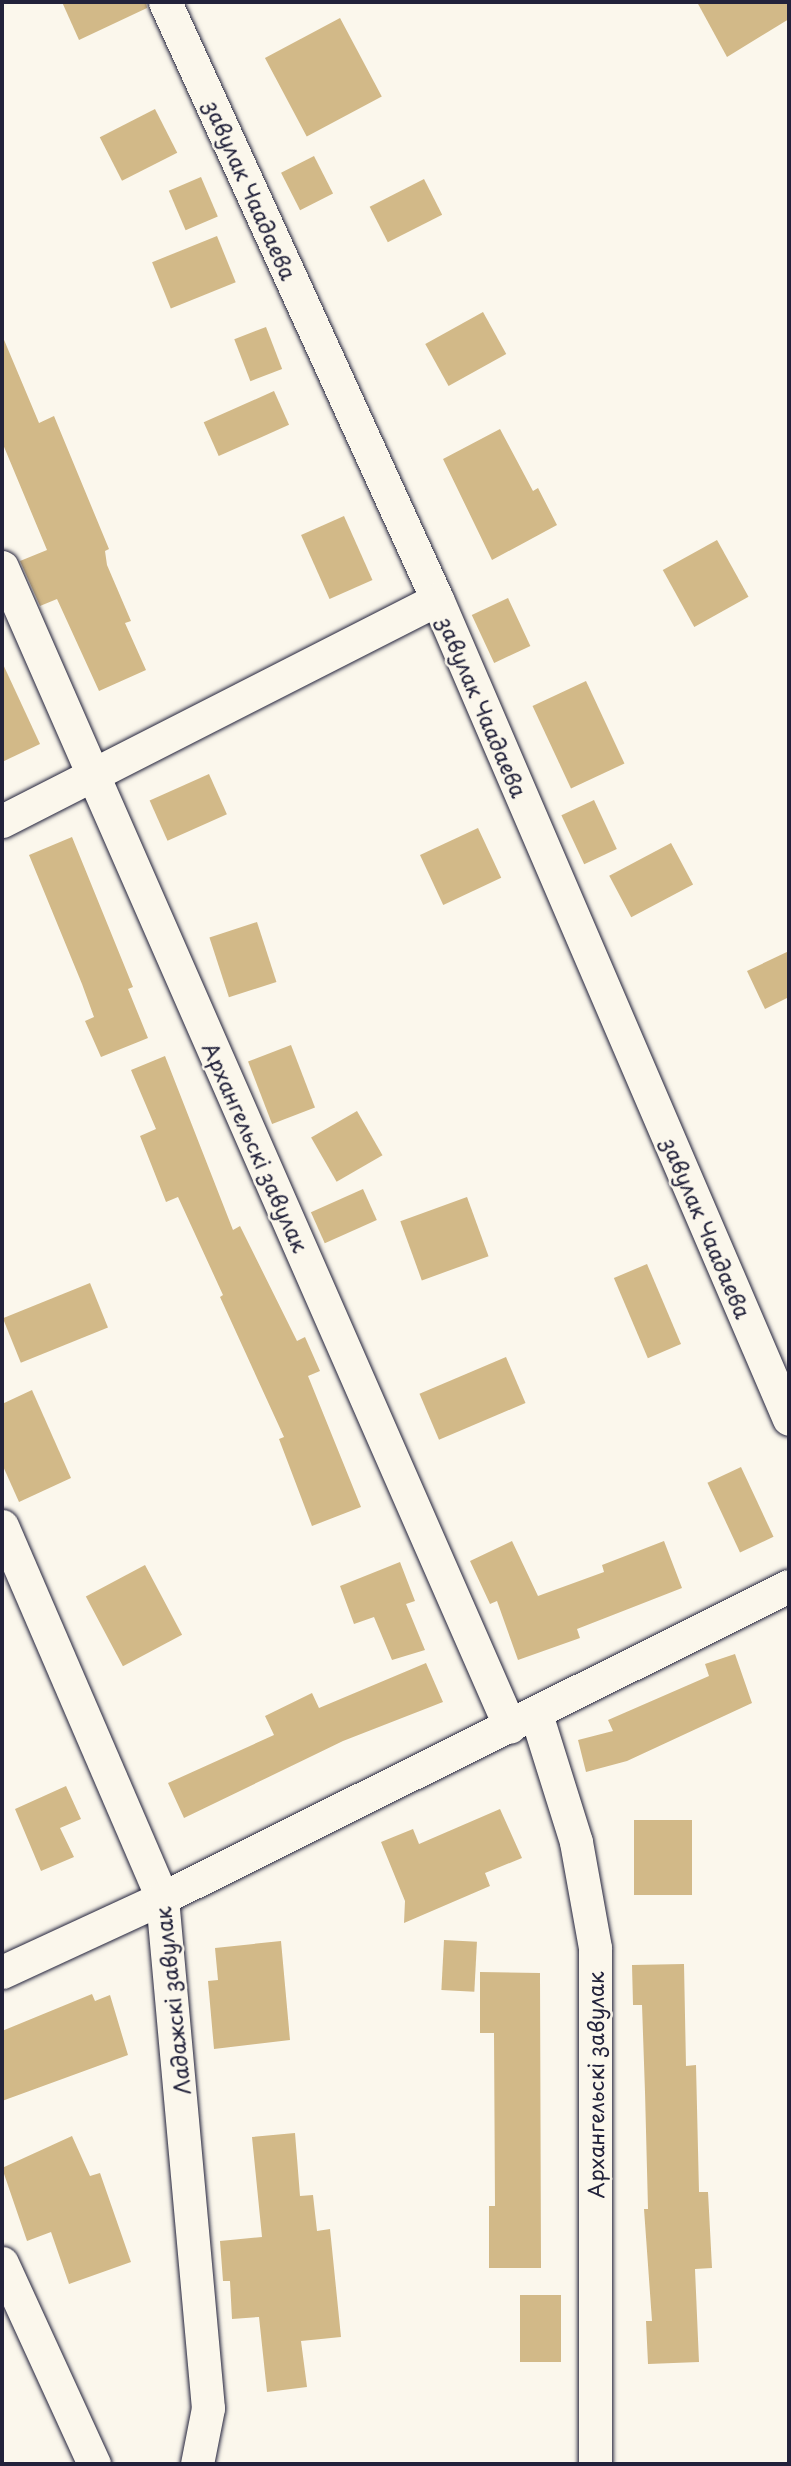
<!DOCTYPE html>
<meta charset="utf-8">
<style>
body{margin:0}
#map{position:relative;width:791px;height:2466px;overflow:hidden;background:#fbf7ec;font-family:"Playpen Sans",sans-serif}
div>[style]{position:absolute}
.building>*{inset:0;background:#d2b988;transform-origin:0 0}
.roads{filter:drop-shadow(0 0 2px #22223b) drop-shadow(0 0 2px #22223b)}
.street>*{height:33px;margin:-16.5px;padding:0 16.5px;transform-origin:16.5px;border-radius:16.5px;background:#fbf7ec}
span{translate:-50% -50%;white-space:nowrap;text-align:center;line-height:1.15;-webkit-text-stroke:5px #fbf7ec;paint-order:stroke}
.street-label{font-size:21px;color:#22223b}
.frame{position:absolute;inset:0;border:4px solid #22223b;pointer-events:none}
</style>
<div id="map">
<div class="building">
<div style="clip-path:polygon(62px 2px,146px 2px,147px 8px,79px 40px)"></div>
<div style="clip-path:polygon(697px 2px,789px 2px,789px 19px,727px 57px)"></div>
<div style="left:340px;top:18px;width:89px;height:85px;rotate:62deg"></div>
<div style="left:155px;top:109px;width:49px;height:62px;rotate:63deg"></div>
<div style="left:314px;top:156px;width:42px;height:37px;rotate:63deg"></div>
<div style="left:201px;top:177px;width:43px;height:35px;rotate:67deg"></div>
<div style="left:424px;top:179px;width:40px;height:61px;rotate:63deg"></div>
<div style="left:217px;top:236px;width:50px;height:70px;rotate:68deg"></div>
<div style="left:483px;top:312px;width:48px;height:66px;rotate:61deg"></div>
<div style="left:266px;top:327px;width:45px;height:34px;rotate:69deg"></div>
<div style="clip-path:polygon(2px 335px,39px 423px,54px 416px,61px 433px,109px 549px,105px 551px,107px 565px,131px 621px,125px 623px,146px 670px,99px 691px,57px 599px,40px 606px,20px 561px,47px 550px,2px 442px)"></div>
<div style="left:274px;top:391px;width:37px;height:77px;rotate:66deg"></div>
<div style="clip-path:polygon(500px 429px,533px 491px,538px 488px,557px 525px,492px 560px,443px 459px)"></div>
<div style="left:344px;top:516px;width:70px;height:47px;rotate:66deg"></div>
<div style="left:717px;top:540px;width:65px;height:62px;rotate:61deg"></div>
<div style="left:508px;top:598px;width:53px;height:40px;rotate:65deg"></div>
<div style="clip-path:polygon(2px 662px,40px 744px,2px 762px)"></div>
<div style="left:586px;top:681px;width:91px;height:59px;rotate:65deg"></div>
<div style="left:209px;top:774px;width:44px;height:65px;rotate:66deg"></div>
<div style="left:594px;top:800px;width:54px;height:36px;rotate:65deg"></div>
<div style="left:478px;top:828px;width:55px;height:64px;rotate:65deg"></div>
<div style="clip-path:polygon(72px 837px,133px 987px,128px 989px,148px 1038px,101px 1057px,85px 1021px,94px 1017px,82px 984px,29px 855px)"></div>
<div style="left:671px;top:843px;width:47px;height:70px;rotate:62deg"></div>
<div style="left:257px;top:922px;width:63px;height:50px;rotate:72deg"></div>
<div style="clip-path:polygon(789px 951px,789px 997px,765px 1009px,747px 971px)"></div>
<div style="left:291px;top:1045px;width:67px;height:46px;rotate:69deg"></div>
<div style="clip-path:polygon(165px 1056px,233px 1230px,240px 1226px,297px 1341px,305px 1337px,320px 1371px,308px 1376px,361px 1507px,312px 1526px,279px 1439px,284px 1437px,220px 1297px,223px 1295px,178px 1197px,166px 1202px,140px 1136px,156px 1129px,131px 1070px)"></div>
<div style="left:357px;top:1111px;width:51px;height:53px;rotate:60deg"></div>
<div style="left:363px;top:1189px;width:34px;height:57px;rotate:66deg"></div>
<div style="left:467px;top:1197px;width:63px;height:71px;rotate:70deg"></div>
<div style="left:647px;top:1264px;width:87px;height:36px;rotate:67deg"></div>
<div style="left:90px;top:1283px;width:48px;height:94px;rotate:68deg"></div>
<div style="left:506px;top:1357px;width:50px;height:94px;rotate:67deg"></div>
<div style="clip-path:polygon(32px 1390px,71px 1478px,19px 1502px,2px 1464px,2px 1404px)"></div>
<div style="left:741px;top:1467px;width:77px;height:37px;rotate:65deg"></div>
<div style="clip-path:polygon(512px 1541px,538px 1596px,604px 1572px,602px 1565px,664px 1541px,682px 1588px,577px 1629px,580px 1638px,518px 1660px,497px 1601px,490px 1604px,470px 1561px)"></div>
<div style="clip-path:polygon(400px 1562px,415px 1601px,406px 1604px,425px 1650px,392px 1660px,374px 1617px,354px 1624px,340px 1586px)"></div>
<div style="left:145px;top:1565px;width:79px;height:67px;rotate:62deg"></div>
<div style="clip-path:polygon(735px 1654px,752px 1703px,627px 1761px,586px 1772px,578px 1740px,613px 1731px,608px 1720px,709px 1676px,705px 1664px)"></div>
<div style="clip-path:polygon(426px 1663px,443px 1702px,343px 1741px,184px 1818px,168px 1783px,274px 1735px,265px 1716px,312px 1693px,319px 1708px)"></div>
<div style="clip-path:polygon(66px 1786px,81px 1819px,60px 1828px,74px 1857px,41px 1871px,15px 1809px)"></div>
<div style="clip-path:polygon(500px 1809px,522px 1858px,485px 1873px,490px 1886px,404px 1923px,405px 1901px,381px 1842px,413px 1829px,419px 1844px)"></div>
<div style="left:634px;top:1820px;width:58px;height:75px"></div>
<div style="left:444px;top:1940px;width:33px;height:50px;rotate:3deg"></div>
<div style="clip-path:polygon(281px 1941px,290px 2040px,214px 2049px,208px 1981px,218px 1980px,215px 1948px)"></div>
<div style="clip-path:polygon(684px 1964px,686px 2066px,696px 2065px,699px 2192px,708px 2192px,712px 2268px,695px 2269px,699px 2362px,648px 2364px,646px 2321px,652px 2321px,644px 2209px,648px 2209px,645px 2092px,642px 2005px,633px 2005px,632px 1965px)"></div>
<div style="clip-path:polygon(480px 1972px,540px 1973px,541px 2268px,489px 2268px,489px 2206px,495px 2206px,494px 2033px,480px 2033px)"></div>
<div style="clip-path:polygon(92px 1994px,95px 2001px,110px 1995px,128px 2055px,2px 2101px,2px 2031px)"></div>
<div style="clip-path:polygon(295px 2133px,300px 2196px,313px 2195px,317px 2231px,330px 2229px,341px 2337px,301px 2341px,307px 2387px,267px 2392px,259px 2317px,232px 2319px,230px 2281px,223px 2281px,220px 2241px,262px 2237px,252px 2137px)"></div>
<div style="clip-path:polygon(72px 2136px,90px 2176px,100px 2173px,131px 2262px,69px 2284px,51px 2232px,27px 2241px,2px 2168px)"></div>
<div style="left:520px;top:2295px;width:41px;height:67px"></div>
</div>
<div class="roads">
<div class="street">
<div style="left:165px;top:2px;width:656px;rotate:65.51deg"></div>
<div style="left:437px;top:599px;width:892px;rotate:66.77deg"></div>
<div style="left:2px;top:567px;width:1266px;rotate:66.35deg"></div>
<div style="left:2px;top:821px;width:488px;rotate:-27deg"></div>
<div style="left:2px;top:1526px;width:405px;rotate:66.7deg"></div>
<div style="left:162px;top:1898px;width:512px;rotate:84.85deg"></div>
<div style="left:208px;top:2408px;width:57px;rotate:101.1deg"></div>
<div style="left:536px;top:1714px;width:134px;rotate:72.6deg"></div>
<div style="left:576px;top:1842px;width:108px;rotate:79.8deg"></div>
<div style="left:595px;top:1948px;width:516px;rotate:90deg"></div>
<div style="left:2px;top:1972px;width:176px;rotate:-24.8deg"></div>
<div style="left:162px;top:1898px;width:700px;rotate:-26.46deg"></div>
<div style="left:2px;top:2263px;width:221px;rotate:65.4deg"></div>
</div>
</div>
<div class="street-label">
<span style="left:251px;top:190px;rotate:66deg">завулак Чаадаева</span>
<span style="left:483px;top:707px;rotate:67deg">завулак Чаадаева</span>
<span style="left:256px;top:1147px;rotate:66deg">Архангельскі завулак</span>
<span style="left:707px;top:1228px;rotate:67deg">завулак Чаадаева</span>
<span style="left:172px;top:2001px;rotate:-96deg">Ладажскі завулак</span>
<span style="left:595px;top:2085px;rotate:-90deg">Архангельскі завулак</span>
</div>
<div class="frame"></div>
</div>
